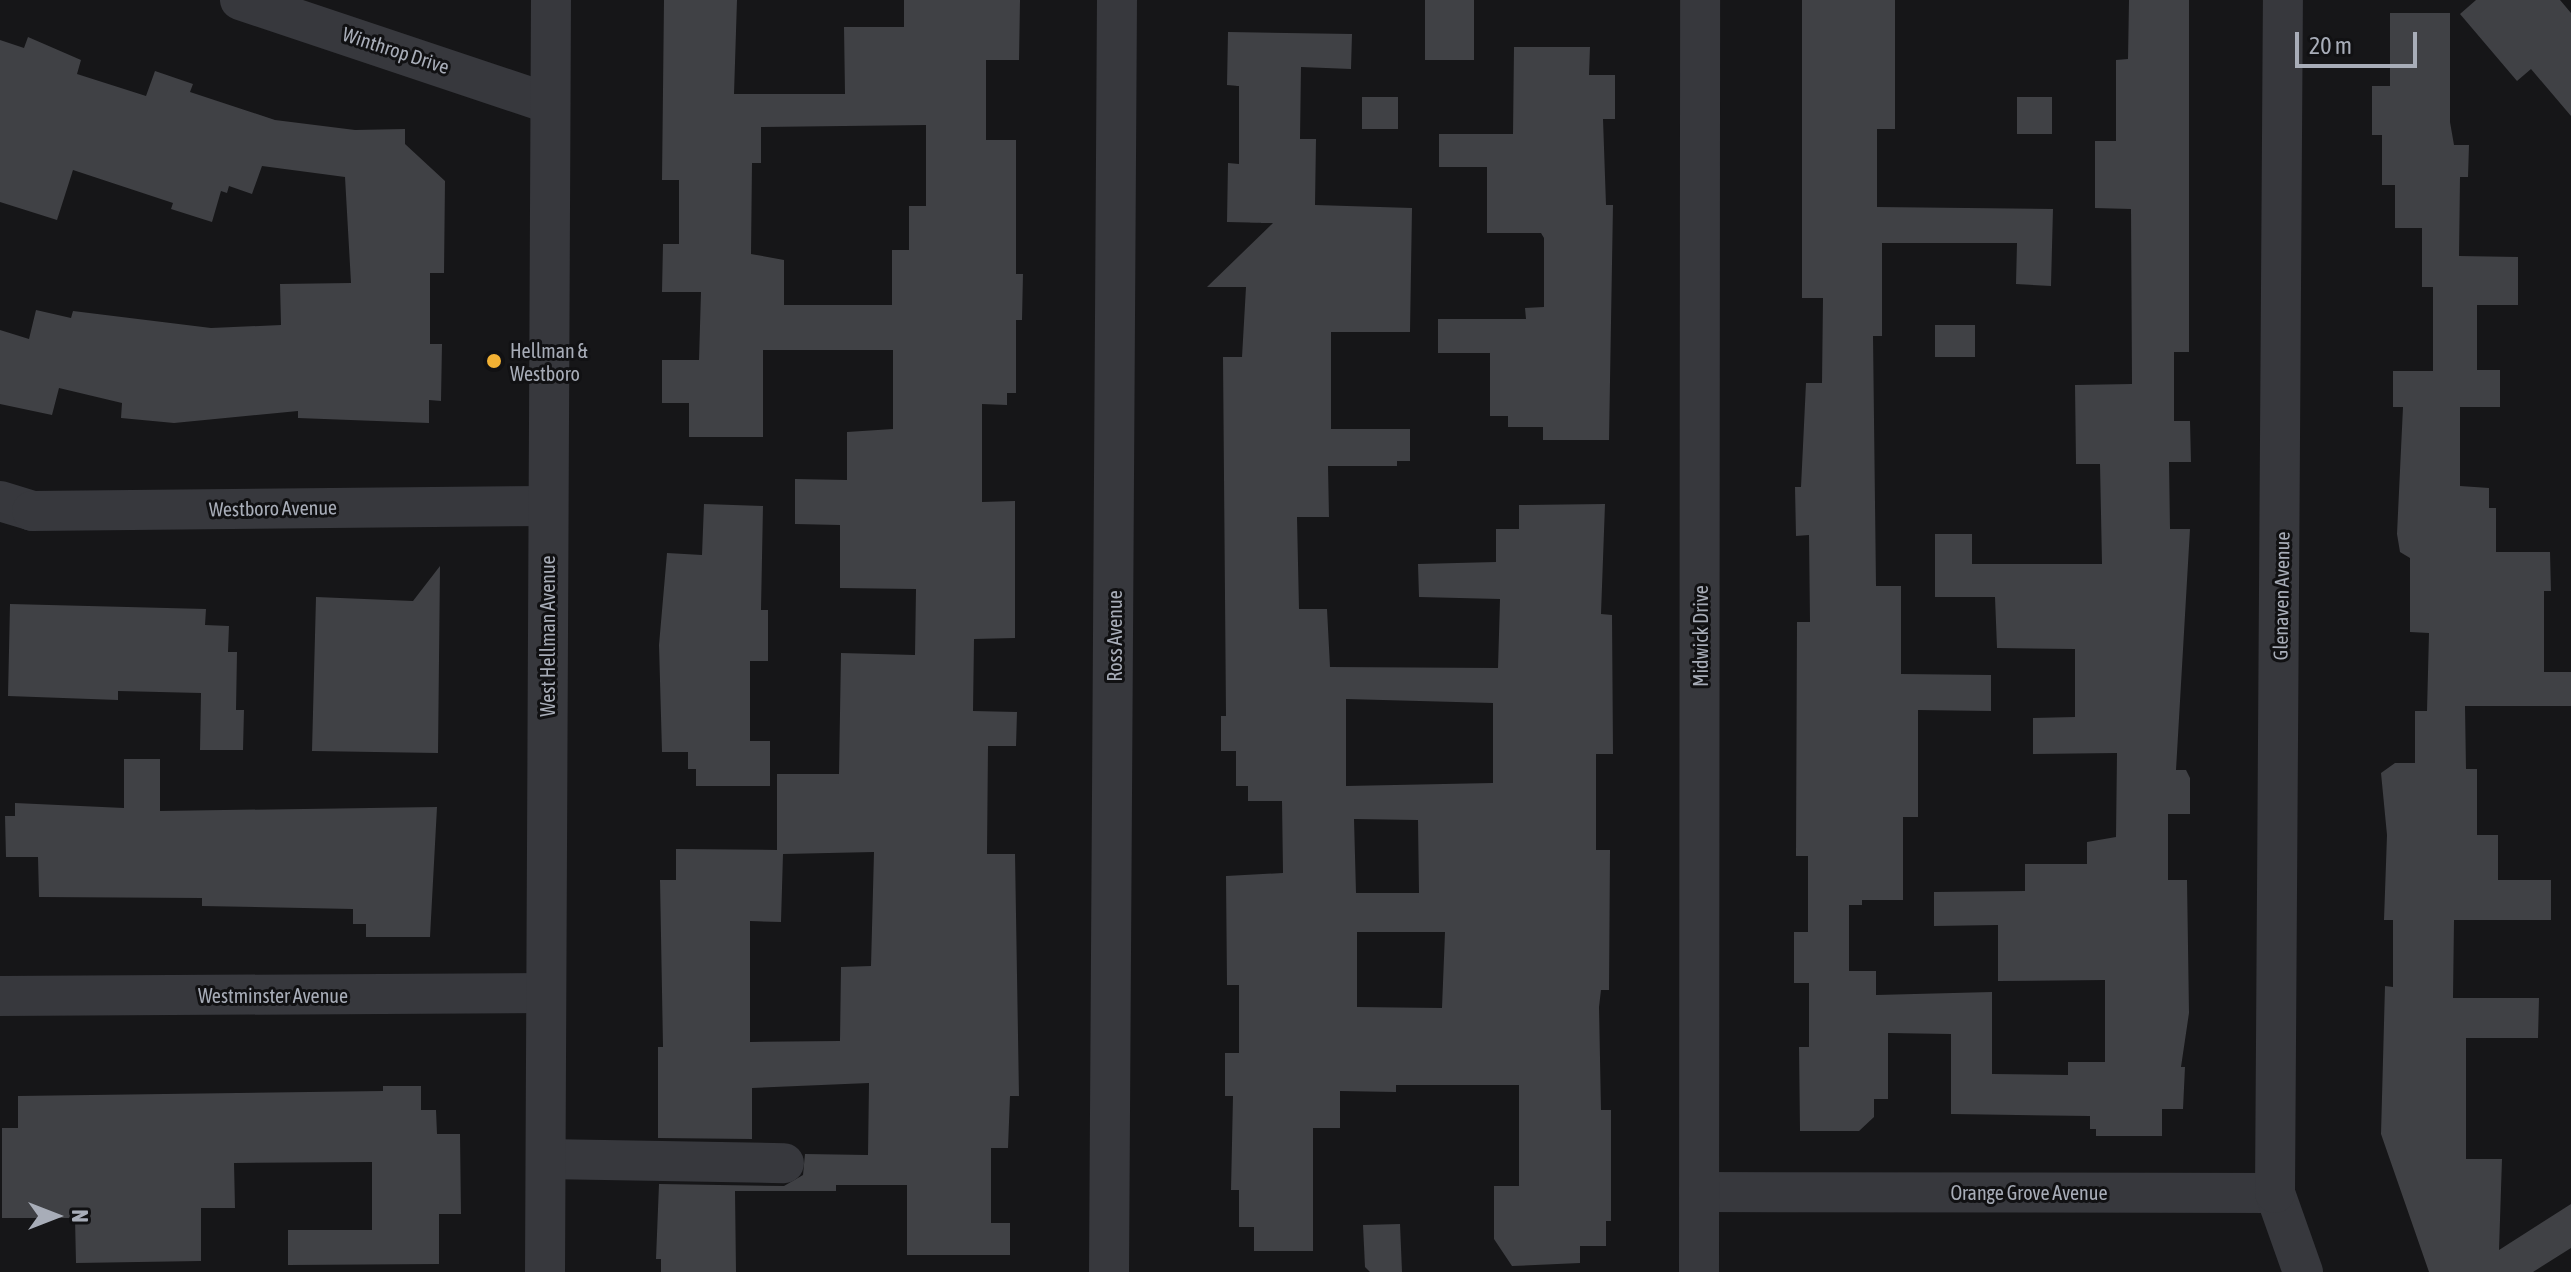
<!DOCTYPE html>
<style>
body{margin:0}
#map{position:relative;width:2571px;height:1272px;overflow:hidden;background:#161618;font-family:"Asap Condensed",sans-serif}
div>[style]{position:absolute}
.building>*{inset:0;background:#404145;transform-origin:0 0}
.minor>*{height:40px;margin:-20px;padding:0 20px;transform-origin:20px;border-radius:20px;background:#37383d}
.dots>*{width:22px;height:22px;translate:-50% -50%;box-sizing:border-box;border:4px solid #111113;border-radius:50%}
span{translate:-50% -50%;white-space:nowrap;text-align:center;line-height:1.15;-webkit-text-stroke:6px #111113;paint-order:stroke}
.street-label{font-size:20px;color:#a8adb8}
.poi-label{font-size:20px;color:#a8adb8}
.left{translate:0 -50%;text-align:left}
.north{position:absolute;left:16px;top:1176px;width:80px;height:80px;-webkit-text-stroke:6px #111113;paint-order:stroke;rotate:90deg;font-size:22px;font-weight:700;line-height:32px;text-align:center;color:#a8adb8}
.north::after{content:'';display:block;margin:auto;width:28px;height:36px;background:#a8adb8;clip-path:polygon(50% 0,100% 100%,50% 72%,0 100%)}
.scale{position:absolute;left:2295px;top:32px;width:122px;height:36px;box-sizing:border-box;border:4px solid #a8adb8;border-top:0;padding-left:10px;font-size:24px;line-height:28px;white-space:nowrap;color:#a8adb8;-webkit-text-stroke:6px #111113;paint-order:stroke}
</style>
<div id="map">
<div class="building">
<div style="clip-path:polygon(evenodd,664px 0,737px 0,734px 94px,845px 94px,844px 27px,904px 27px,904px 0,1020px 0,1019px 60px,986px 60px,986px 140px,1016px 140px,1016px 274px,1023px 274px,1022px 320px,1016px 320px,1016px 393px,1007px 393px,1007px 405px,982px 404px,982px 502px,1015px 501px,1015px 638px,974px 639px,973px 711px,1017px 712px,1016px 746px,988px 746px,987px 854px,1015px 854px,1019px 1096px,1010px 1096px,1008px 1148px,991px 1148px,991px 1223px,1010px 1223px,1010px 1255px,907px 1255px,907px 1185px,836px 1185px,836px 1191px,735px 1191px,736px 1272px,661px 1272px,661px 1259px,656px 1259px,659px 1184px,784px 1186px,803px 1175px,805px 1154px,868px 1155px,869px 1083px,752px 1088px,752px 1139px,658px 1138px,658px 1047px,663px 1047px,660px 880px,676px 880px,676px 849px,777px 850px,777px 774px,839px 774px,841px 653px,915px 655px,916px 589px,840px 588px,840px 525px,795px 524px,795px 479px,847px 480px,847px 432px,893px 429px,893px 350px,763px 350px,763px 437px,689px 437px,689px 403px,662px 403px,662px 360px,699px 360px,701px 292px,662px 292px,663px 244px,679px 244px,679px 180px,662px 180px,664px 0,926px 125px,926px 206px,909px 206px,909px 250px,892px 250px,892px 305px,784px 305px,784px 260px,751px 254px,752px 163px,761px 163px,761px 127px,926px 125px,664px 0,874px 852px,871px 966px,841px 967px,840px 1041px,750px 1042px,750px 921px,781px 922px,783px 854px,874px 852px)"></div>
<div style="left:1425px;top:0;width:49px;height:60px"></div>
<div style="clip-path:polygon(1802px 0,1895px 0,1895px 129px,1877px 129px,1877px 207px,2053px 209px,2051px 286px,2016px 284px,2017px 243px,1882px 243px,1882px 336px,1873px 336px,1876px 586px,1901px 586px,1901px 674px,1991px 675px,1991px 711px,1918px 710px,1918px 817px,1903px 817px,1903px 900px,1862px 900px,1862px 905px,1849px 905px,1849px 971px,1876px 971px,1876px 995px,1992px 992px,1992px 1074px,2068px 1075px,2068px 1062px,2105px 1062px,2105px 980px,1998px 981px,1998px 925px,1934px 926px,1934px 892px,2025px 891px,2025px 864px,2087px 864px,2087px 842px,2116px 837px,2117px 753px,2033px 754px,2033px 718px,2075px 717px,2075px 649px,1997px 648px,1995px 597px,1935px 597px,1935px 534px,1972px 534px,1972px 564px,2102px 564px,2100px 464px,2076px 464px,2075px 385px,2132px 384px,2131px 209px,2095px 208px,2095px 141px,2116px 141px,2116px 60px,2128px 59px,2129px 0,2189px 0,2189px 352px,2174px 352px,2174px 421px,2190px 421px,2191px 462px,2169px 462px,2170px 529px,2190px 529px,2176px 770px,2186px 770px,2190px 778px,2190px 814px,2168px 814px,2168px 880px,2187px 880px,2189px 1013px,2181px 1067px,2185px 1067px,2183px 1109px,2162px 1109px,2162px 1136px,2096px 1136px,2096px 1129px,2090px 1129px,2090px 1116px,1951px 1114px,1951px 1034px,1888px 1033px,1888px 1099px,1874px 1099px,1874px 1117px,1859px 1131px,1800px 1131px,1799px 1047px,1809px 1047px,1809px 983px,1794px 983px,1794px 932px,1808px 932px,1808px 856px,1796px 856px,1797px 622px,1810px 622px,1809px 535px,1796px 536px,1795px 487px,1801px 487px,1806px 383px,1822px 383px,1823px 298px,1802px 298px)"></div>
<div style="clip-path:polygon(2476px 0,2560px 0,2571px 13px,2571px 116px,2531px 69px,2517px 81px,2460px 14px)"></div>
<div style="clip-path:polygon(2390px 13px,2450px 13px,2450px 122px,2454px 145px,2469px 145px,2468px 177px,2460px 177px,2459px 256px,2518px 257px,2518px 305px,2477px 305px,2477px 370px,2500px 370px,2500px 407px,2460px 407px,2460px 486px,2489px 488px,2489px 508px,2496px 508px,2496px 552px,2550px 552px,2551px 591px,2544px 591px,2544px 672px,2571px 672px,2571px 706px,2465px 706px,2466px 769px,2477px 769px,2477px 835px,2498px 835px,2498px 880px,2551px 880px,2551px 920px,2454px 920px,2453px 998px,2539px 998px,2538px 1038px,2466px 1038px,2466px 1159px,2502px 1159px,2499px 1250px,2571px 1204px,2571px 1248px,2533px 1272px,2429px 1272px,2381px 1134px,2385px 986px,2393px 987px,2393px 920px,2384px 920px,2387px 835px,2381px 773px,2395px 763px,2415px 763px,2415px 711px,2427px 711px,2429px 633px,2410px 632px,2410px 558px,2400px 552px,2397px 534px,2403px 407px,2393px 407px,2393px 371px,2433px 371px,2433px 287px,2422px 287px,2422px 228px,2395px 228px,2395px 185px,2382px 185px,2382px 135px,2372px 135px,2372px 86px,2390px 86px)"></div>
<div style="clip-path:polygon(evenodd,1228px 32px,1352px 34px,1351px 69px,1301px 67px,1300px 139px,1316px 139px,1315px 205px,1412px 208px,1410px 332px,1331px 332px,1331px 429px,1410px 429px,1410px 461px,1397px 461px,1397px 466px,1328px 466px,1329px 517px,1297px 517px,1299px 609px,1327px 609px,1330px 667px,1498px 668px,1500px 599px,1419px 597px,1418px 564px,1496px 562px,1496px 529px,1519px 529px,1519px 505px,1605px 504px,1601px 614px,1612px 615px,1613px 754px,1596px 754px,1596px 850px,1610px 850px,1609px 990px,1601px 990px,1599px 1007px,1601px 1110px,1611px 1110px,1611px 1221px,1606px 1221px,1606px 1246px,1580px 1246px,1580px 1263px,1512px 1266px,1494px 1239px,1494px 1186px,1519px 1186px,1519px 1085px,1396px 1085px,1396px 1092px,1340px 1091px,1340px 1128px,1313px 1128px,1313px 1251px,1254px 1251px,1254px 1227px,1239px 1227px,1239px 1190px,1231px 1190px,1233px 1096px,1225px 1096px,1225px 1053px,1239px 1053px,1239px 985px,1227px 985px,1226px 876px,1283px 873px,1282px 801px,1248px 801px,1248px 786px,1236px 786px,1236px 751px,1221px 751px,1221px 716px,1226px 716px,1223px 357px,1242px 357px,1246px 287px,1207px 287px,1273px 223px,1227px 222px,1228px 163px,1239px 164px,1239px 86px,1227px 85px,1228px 32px,1346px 699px,1493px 703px,1493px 783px,1346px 786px,1346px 699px,1228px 32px,1354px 819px,1418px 820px,1419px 893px,1356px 893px,1354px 819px,1228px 32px,1357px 932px,1445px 932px,1442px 1008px,1357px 1007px,1357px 932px)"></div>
<div style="clip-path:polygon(28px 37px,81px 60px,77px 74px,146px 96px,155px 71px,193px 84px,190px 92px,275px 120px,355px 130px,405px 129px,405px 144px,445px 181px,444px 273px,430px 273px,430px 344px,442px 344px,441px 401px,429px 400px,429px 423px,298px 418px,298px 411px,174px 423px,121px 418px,122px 403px,59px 388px,52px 415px,0 404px,0 330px,29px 339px,36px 310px,71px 318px,73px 311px,211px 328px,281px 325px,280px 284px,351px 283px,345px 177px,262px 166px,252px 194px,229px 186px,227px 193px,221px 191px,212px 222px,171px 209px,173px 203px,73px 170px,57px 220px,0 202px,0 40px,24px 48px)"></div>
<div style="clip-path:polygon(1514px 47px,1590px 47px,1589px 75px,1615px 75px,1615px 119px,1603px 119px,1606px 205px,1613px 205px,1609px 440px,1543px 440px,1543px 427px,1508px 427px,1508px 416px,1490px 416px,1490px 353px,1438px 353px,1438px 319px,1526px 319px,1525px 308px,1544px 307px,1544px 238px,1541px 233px,1487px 233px,1487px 167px,1439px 167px,1439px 134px,1513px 134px)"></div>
<div style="left:1362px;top:97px;width:36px;height:32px"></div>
<div style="left:2017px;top:97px;width:35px;height:37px"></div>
<div style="left:1935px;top:325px;width:40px;height:32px"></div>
<div style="clip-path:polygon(704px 504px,763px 506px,761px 610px,768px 610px,768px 661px,750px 661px,750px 741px,770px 741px,770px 786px,696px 786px,696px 769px,688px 769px,688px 752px,662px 752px,659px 645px,667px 553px,702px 555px)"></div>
<div style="clip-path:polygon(440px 566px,438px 753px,312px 751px,316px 597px,413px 601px)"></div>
<div style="clip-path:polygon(10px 604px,206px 609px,205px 625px,229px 626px,228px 652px,237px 652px,236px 710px,244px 710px,243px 750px,200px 750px,201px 693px,118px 691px,118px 700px,8px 696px)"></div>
<div style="clip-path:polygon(124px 759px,160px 759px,160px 811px,437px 807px,430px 937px,366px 937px,366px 924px,353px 924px,353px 909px,202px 906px,202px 898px,39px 897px,38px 857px,6px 857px,5px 816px,15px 816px,15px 803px,124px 808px)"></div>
<div style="clip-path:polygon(383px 1086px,421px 1086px,421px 1110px,436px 1110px,437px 1134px,460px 1134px,461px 1214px,439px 1214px,439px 1264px,288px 1265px,288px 1230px,372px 1230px,372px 1162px,234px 1163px,235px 1208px,201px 1208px,201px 1261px,76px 1263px,75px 1218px,2px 1218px,2px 1128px,18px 1128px,18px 1096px,383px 1091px)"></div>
<div style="clip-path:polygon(1400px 1224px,1402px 1272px,1370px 1272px,1365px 1267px,1363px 1225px)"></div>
</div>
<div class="minor">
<div style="left:240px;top:0;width:327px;rotate:18.5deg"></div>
<div style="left:0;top:501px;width:34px;rotate:17deg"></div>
<div style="left:32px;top:511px;width:516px;rotate:-0.56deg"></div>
<div style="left:0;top:996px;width:546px;rotate:-0.31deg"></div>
<div style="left:546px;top:1159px;width:238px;rotate:1deg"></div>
<div style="left:1699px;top:1192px;width:576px;rotate:0.1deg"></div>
<div style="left:2275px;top:1193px;width:84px;rotate:70.5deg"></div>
<div style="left:2275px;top:1193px;width:1193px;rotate:-89.62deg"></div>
<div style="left:545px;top:1272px;width:1272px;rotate:-89.73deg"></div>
<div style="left:1109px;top:1272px;width:1272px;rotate:-89.64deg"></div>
<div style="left:1699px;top:1272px;width:1272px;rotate:-89.95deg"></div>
</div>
<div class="dots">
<div style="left:494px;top:361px;background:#f2b134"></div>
</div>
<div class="street-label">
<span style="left:396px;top:50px;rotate:18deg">Winthrop Drive</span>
<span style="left:273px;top:508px;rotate:-1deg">Westboro Avenue</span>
<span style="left:2281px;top:596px;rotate:-89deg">Glenaven Avenue</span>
<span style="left:547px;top:636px;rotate:-90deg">West Hellman Avenue</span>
<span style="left:1114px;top:636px;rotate:-90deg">Ross Avenue</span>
<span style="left:1700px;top:636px;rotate:-90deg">Midwick Drive</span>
<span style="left:273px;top:995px">Westminster Avenue</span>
<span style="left:2029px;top:1192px">Orange Grove Avenue</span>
</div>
<div class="poi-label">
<span class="left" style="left:510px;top:362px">Hellman &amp;<br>Westboro</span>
</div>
<div class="north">N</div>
<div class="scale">20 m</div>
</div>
